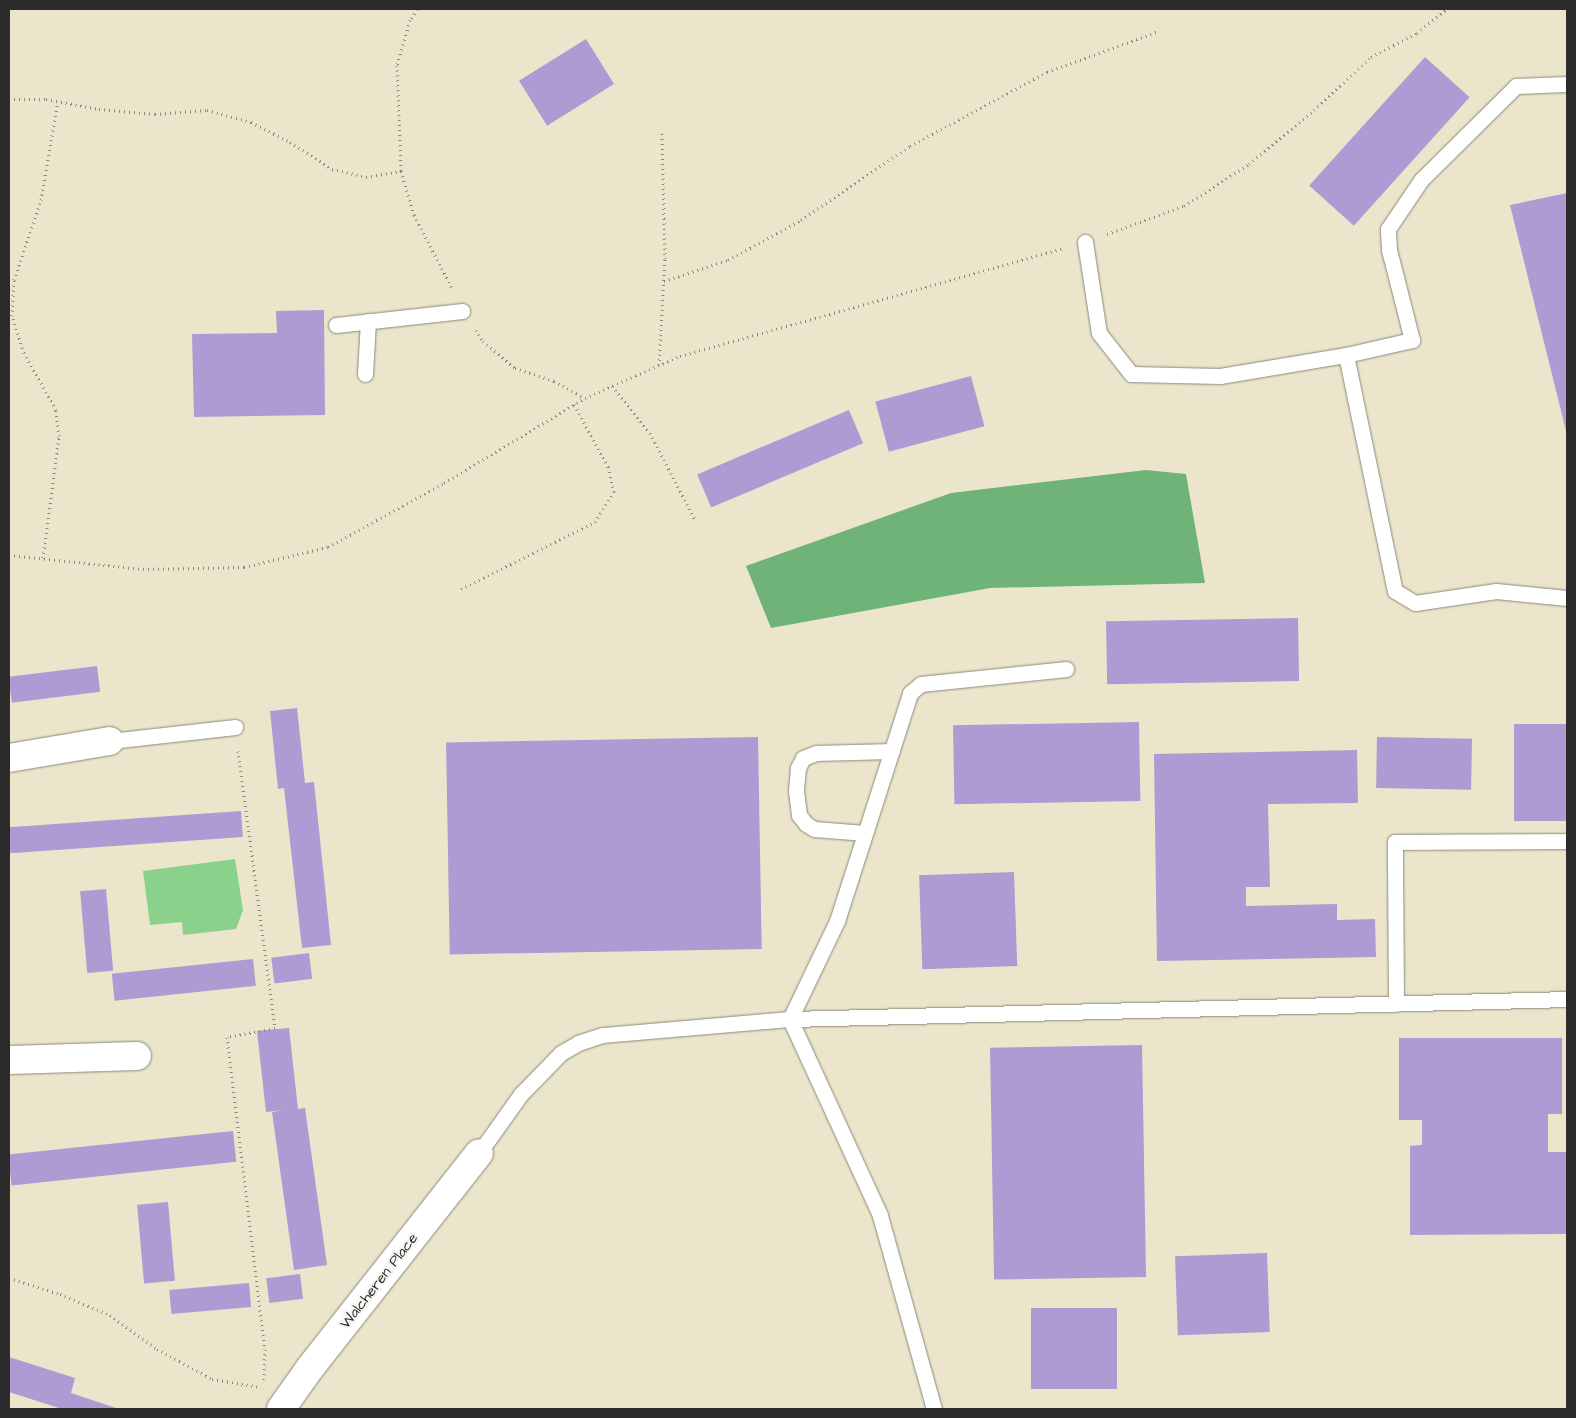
<!DOCTYPE html>
<style>
body{margin:0}
#map{position:relative;width:1576px;height:1418px;overflow:hidden;background:#ebe6cb;font-family:"Architects Daughter",sans-serif}
div>[style]{position:absolute}
.green>*{inset:0;background:#8ad18c}
.forest>*{inset:0;background:#6fb378}
.building>*{inset:0;background:#af9ad3;transform-origin:0 0}
.path>*{height:3px;margin-top:-1.5px;transform-origin:0;background:repeating-linear-gradient(90deg,#8b887b 0 1px,transparent 0 5px)}
.roads{filter:drop-shadow(0 0 1px #8b887b) drop-shadow(0 0 1px #8b887b)}
.lane>*{height:15px;margin:-7.5px;padding:0 7.5px;transform-origin:7.5px;border-radius:7.5px;background:#fff}
.street>*{height:28px;margin:-14px;padding:0 14px;transform-origin:14px;border-radius:14px;background:#fff}
span{translate:-50% -50%;white-space:nowrap;text-align:center;line-height:1.15;-webkit-text-stroke:5px #f6f6f2;paint-order:stroke}
.street-label{font-size:15px;color:#2b2b2b}
.frame{position:absolute;inset:0;border:10px solid #2b2b2b;pointer-events:none}
</style>
<div id="map">
<div class="green">
<div style="clip-path:polygon(235px 859px,243px 910px,236px 929px,183px 935px,182px 922px,150px 925px,143px 871px)"></div>
</div>
<div class="forest">
<div style="clip-path:polygon(1146px 470px,1186px 474px,1205px 583px,990px 588px,771px 628px,746px 566px,951px 493px)"></div>
</div>
<div class="building">
<div style="left:586px;top:39px;width:53px;height:79px;rotate:58deg"></div>
<div style="left:1425px;top:57px;width:60px;height:173px;rotate:42deg"></div>
<div style="clip-path:polygon(1567px 193px,1567px 435px,1510px 205px)"></div>
<div style="clip-path:polygon(324px 310px,325px 415px,194px 417px,192px 334px,277px 333px,276px 311px)"></div>
<div style="left:971px;top:376px;width:52px;height:99px;rotate:75deg"></div>
<div style="left:849px;top:410px;width:36px;height:165px;rotate:67deg"></div>
<div style="left:1298px;top:618px;width:63px;height:192px;rotate:89deg"></div>
<div style="left:97px;top:666px;width:26px;height:89px;rotate:83deg"></div>
<div style="clip-path:polygon(297px 708px,305px 783px,314px 782px,331px 945px,302px 948px,284px 788px,278px 789px,270px 711px)"></div>
<div style="left:1139px;top:722px;width:79px;height:186px;rotate:89deg"></div>
<div style="left:1514px;top:724px;width:53px;height:97px"></div>
<div style="left:758px;top:737px;width:212px;height:312px;rotate:89deg"></div>
<div style="left:1377px;top:737px;width:95px;height:51px;rotate:1deg"></div>
<div style="clip-path:polygon(1357px 750px,1358px 803px,1268px 804px,1270px 887px,1246px 887px,1246px 906px,1337px 904px,1337px 920px,1375px 919px,1376px 957px,1157px 961px,1154px 754px)"></div>
<div style="left:241px;top:811px;width:26px;height:233px;rotate:86deg"></div>
<div style="left:1014px;top:872px;width:94px;height:95px;rotate:88deg"></div>
<div style="left:106px;top:889px;width:82px;height:26px;rotate:85deg"></div>
<div style="left:309px;top:953px;width:26px;height:38px;rotate:83deg"></div>
<div style="left:253px;top:959px;width:27px;height:142px;rotate:84deg"></div>
<div style="clip-path:polygon(289px 1028px,298px 1109px,305px 1108px,327px 1265px,294px 1270px,272px 1112px,285px 1110px,266px 1112px,257px 1031px)"></div>
<div style="clip-path:polygon(1399px 1038px,1562px 1038px,1562px 1114px,1548px 1114px,1548px 1152px,1567px 1152px,1567px 1234px,1410px 1235px,1410px 1146px,1422px 1145px,1422px 1120px,1399px 1120px)"></div>
<div style="left:1142px;top:1045px;width:232px;height:152px;rotate:89deg"></div>
<div style="left:233px;top:1131px;width:31px;height:226px;rotate:84deg"></div>
<div style="left:168px;top:1202px;width:79px;height:31px;rotate:85deg"></div>
<div style="left:1267px;top:1253px;width:79px;height:92px;rotate:88deg"></div>
<div style="left:300px;top:1274px;width:25px;height:34px;rotate:83deg"></div>
<div style="left:249px;top:1283px;width:24px;height:80px;rotate:85deg"></div>
<div style="left:1117px;top:1308px;width:81px;height:86px;rotate:90deg"></div>
<div style="clip-path:polygon(9px 1357px,75px 1378px,71px 1393px,119px 1409px,62px 1409px,9px 1392px)"></div>
</div>
<div class="path">
<div style="left:417px;top:9px;width:13px;rotate:122deg"></div>
<div style="left:410px;top:20px;width:47px;rotate:106.1deg"></div>
<div style="left:397px;top:65px;width:106px;rotate:87.8deg"></div>
<div style="left:401px;top:171px;width:46px;rotate:73.5deg"></div>
<div style="left:414px;top:215px;width:82px;rotate:62.5deg"></div>
<div style="left:9px;top:99px;width:37px"></div>
<div style="left:46px;top:99px;width:54px;rotate:10.7deg"></div>
<div style="left:99px;top:109px;width:56px;rotate:5.1deg"></div>
<div style="left:155px;top:114px;width:52px;rotate:-4.4deg"></div>
<div style="left:207px;top:110px;width:46px;rotate:15.3deg"></div>
<div style="left:251px;top:122px;width:44px;rotate:27.1deg"></div>
<div style="left:290px;top:142px;width:50px;rotate:32.7deg"></div>
<div style="left:332px;top:169px;width:35px;rotate:13deg"></div>
<div style="left:366px;top:177px;width:36px;rotate:-10deg"></div>
<div style="left:1107px;top:234px;width:82px;rotate:-20deg"></div>
<div style="left:1184px;top:206px;width:77px;rotate:-32.9deg"></div>
<div style="left:1249px;top:164px;width:85px;rotate:-39.7deg"></div>
<div style="left:1314px;top:110px;width:78px;rotate:-42.9deg"></div>
<div style="left:1371px;top:57px;width:52px;rotate:-27.6deg"></div>
<div style="left:1417px;top:33px;width:38px;rotate:-39deg"></div>
<div style="left:664px;top:281px;width:67px;rotate:-18.2deg"></div>
<div style="left:728px;top:260px;width:83px;rotate:-28.7deg"></div>
<div style="left:801px;top:220px;width:132px;rotate:-34.2deg"></div>
<div style="left:910px;top:146px;width:156px;rotate:-28.4deg"></div>
<div style="left:1047px;top:72px;width:119px;rotate:-20.1deg"></div>
<div style="left:476px;top:330px;width:13px;rotate:58deg"></div>
<div style="left:483px;top:341px;width:42px;rotate:40.2deg"></div>
<div style="left:515px;top:368px;width:41px;rotate:18.4deg"></div>
<div style="left:554px;top:381px;width:35px;rotate:29deg"></div>
<div style="left:659px;top:365px;width:106px;rotate:-86.8deg"></div>
<div style="left:665px;top:259px;width:126px;rotate:-91.4deg"></div>
<div style="left:612px;top:386px;width:60px;rotate:51deg"></div>
<div style="left:650px;top:433px;width:96px;rotate:62.6deg"></div>
<div style="left:9px;top:555px;width:135px;rotate:6deg"></div>
<div style="left:143px;top:569px;width:101px;rotate:-1.1deg"></div>
<div style="left:244px;top:567px;width:86px;rotate:-13.4deg"></div>
<div style="left:328px;top:547px;width:132px;rotate:-28.9deg"></div>
<div style="left:444px;top:483px;width:165px;rotate:-31.1deg"></div>
<div style="left:585px;top:398px;width:104px;rotate:-23.9deg"></div>
<div style="left:680px;top:356px;width:398px;rotate:-15.7deg"></div>
<div style="left:43px;top:558px;width:123px;rotate:-82.5deg"></div>
<div style="left:59px;top:436px;width:26px;rotate:-97deg"></div>
<div style="left:56px;top:410px;width:65px;rotate:-119.3deg"></div>
<div style="left:24px;top:353px;width:39px;rotate:-108deg"></div>
<div style="left:12px;top:316px;width:36px;rotate:-87deg"></div>
<div style="left:14px;top:280px;width:84px;rotate:-71.4deg"></div>
<div style="left:41px;top:200px;width:100px;rotate:-80.3deg"></div>
<div style="left:461px;top:589px;width:150px;rotate:-26.6deg"></div>
<div style="left:595px;top:522px;width:36px;rotate:-58deg"></div>
<div style="left:614px;top:492px;width:26px;rotate:-103deg"></div>
<div style="left:608px;top:467px;width:72px;rotate:-118.4deg"></div>
<div style="left:238px;top:751px;width:279px;rotate:82.4deg"></div>
<div style="left:275px;top:1028px;width:49px;rotate:169.4deg"></div>
<div style="left:227px;top:1037px;width:314px;rotate:83.1deg"></div>
<div style="left:265px;top:1349px;width:31px;rotate:92deg"></div>
<div style="left:9px;top:1278px;width:53px;rotate:17.4deg"></div>
<div style="left:60px;top:1294px;width:54px;rotate:22.8deg"></div>
<div style="left:110px;top:1315px;width:58px;rotate:35.9deg"></div>
<div style="left:157px;top:1349px;width:63px;rotate:28.6deg"></div>
<div style="left:212px;top:1379px;width:49px;rotate:9.5deg"></div>
</div>
<div class="roads">
<div class="lane">
<div style="left:1085px;top:242px;width:92px;rotate:81.3deg"></div>
<div style="left:1099px;top:333px;width:52px;rotate:52deg"></div>
<div style="left:1131px;top:374px;width:89px;rotate:1.3deg"></div>
<div style="left:1220px;top:376px;width:128px;rotate:-9.5deg"></div>
<div style="left:1346px;top:355px;width:68px;rotate:-12.8deg"></div>
<div style="left:1412px;top:340px;width:93px;rotate:-104.3deg"></div>
<div style="left:1389px;top:250px;width:21px;rotate:-93deg"></div>
<div style="left:1388px;top:229px;width:59px;rotate:-56deg"></div>
<div style="left:1421px;top:180px;width:134px;rotate:-44.7deg"></div>
<div style="left:1516px;top:86px;width:51px;rotate:-2.2deg"></div>
<div style="left:336px;top:325px;width:127px;rotate:-6.3deg"></div>
<div style="left:1346px;top:355px;width:241px;rotate:78.3deg"></div>
<div style="left:1395px;top:591px;width:23px;rotate:31deg"></div>
<div style="left:1415px;top:603px;width:82px;rotate:-8.4deg"></div>
<div style="left:1496px;top:591px;width:71px;rotate:5.6deg"></div>
<div style="left:365px;top:374px;width:53px;rotate:-86.8deg"></div>
<div style="left:110px;top:741px;width:126px;rotate:-6.4deg"></div>
<div style="left:865px;top:833px;width:51px;rotate:-175.5deg"></div>
<div style="left:814px;top:829px;width:9px;rotate:-148deg"></div>
<div style="left:806px;top:824px;width:11px;rotate:-128deg"></div>
<div style="left:799px;top:815px;width:25px;rotate:-97deg"></div>
<div style="left:796px;top:790px;width:22px;rotate:-85deg"></div>
<div style="left:798px;top:768px;width:11px;rotate:-63deg"></div>
<div style="left:803px;top:758px;width:14px;rotate:-21deg"></div>
<div style="left:816px;top:753px;width:76px;rotate:-1.5deg"></div>
<div style="left:1396px;top:1004px;width:162px;rotate:-90.4deg"></div>
<div style="left:1395px;top:842px;width:172px;rotate:-0.3deg"></div>
<div style="left:479px;top:1153px;width:72px;rotate:-54.6deg"></div>
<div style="left:521px;top:1094px;width:57px;rotate:-45.7deg"></div>
<div style="left:561px;top:1053px;width:20px;rotate:-30deg"></div>
<div style="left:578px;top:1043px;width:26px;rotate:-18deg"></div>
<div style="left:603px;top:1035px;width:188px;rotate:-4.9deg"></div>
<div style="left:790px;top:1019px;width:109px;rotate:-64.4deg"></div>
<div style="left:837px;top:921px;width:239px;rotate:-72.2deg"></div>
<div style="left:910px;top:693px;width:14px;rotate:-39deg"></div>
<div style="left:921px;top:684px;width:146px;rotate:-5.9deg"></div>
<div style="left:934px;top:1409px;width:201px;rotate:-105.6deg"></div>
<div style="left:880px;top:1215px;width:216px;rotate:-114.7deg"></div>
<div style="left:790px;top:1019px;width:777px;rotate:-1.47deg"></div>
</div>
<div class="street">
<div style="left:9px;top:758px;width:102px;rotate:-9.6deg"></div>
<div style="left:9px;top:1060px;width:128px;rotate:-1.8deg"></div>
<div style="left:281px;top:1409px;width:50px;rotate:-54.7deg"></div>
<div style="left:310px;top:1368px;width:273px;rotate:-51.8deg"></div>
</div>
</div>
<div class="street-label">
<span style="left:379px;top:1281px;rotate:-52deg">Walcheren Place</span>
</div>
<div class="frame"></div>
</div>
